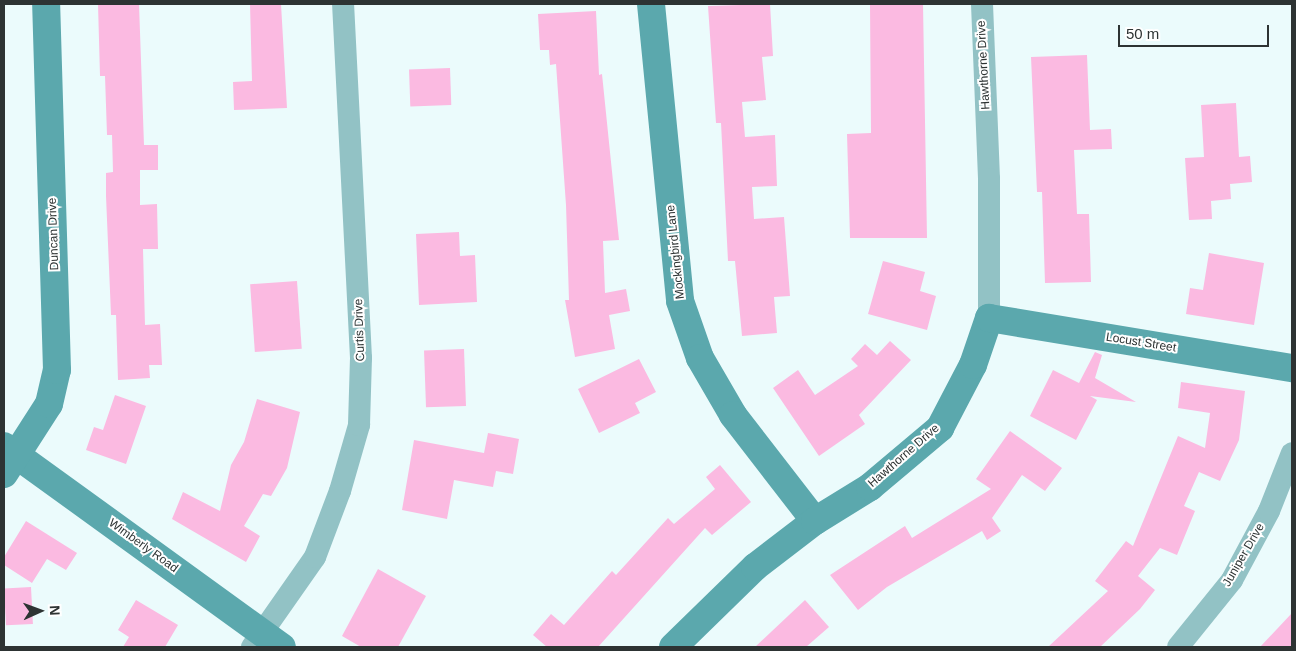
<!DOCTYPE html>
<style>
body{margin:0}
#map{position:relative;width:1296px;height:651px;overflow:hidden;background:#ebfbfc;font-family:Helvetica,sans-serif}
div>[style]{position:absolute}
.building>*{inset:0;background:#fbbae1;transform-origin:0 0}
.street>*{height:22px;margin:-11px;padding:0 11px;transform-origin:11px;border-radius:11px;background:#92c2c5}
.secondary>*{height:28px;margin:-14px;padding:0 14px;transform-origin:14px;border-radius:14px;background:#5ba8ad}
span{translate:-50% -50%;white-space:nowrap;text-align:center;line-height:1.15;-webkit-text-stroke:4px #fff;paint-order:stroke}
.street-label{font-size:12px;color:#2d3333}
.frame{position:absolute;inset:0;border:5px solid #2d3333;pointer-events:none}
.north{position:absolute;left:15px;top:586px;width:50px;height:50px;-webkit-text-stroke:4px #fff;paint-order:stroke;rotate:88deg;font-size:14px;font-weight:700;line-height:20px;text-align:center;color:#2d3333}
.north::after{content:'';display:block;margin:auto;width:18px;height:22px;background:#2d3333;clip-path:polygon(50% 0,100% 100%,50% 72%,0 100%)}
.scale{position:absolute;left:1118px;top:25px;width:151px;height:22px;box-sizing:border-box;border:2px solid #2d3333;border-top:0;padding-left:6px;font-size:15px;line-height:18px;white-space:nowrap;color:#2d3333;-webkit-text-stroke:4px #fff;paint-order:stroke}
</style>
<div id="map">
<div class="building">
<div style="clip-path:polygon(98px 4px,139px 4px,144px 145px,158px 145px,158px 170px,140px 170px,140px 205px,157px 204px,158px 249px,143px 249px,145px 325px,160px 324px,162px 365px,149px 365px,150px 378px,118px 380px,116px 315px,111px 315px,106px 196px,106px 173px,113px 172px,112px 135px,107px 135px,105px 76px,100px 76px)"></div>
<div style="clip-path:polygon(250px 4px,281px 4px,287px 108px,234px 110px,233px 82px,252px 81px)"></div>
<div style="clip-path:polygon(770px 4px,773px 56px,762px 57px,766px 100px,742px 102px,745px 137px,775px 135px,777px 186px,752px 187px,754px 219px,784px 217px,790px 296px,774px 297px,777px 333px,742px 336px,735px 261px,728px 261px,721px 123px,716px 123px,708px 6px)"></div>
<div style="clip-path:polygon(870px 4px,923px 4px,927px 238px,850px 238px,847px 134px,871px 133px)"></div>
<div style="clip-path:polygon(596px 11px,599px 75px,602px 74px,619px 240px,603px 241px,605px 293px,626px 289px,630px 311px,609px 315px,615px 349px,575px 357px,565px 300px,569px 300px,566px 205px,556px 64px,550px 65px,549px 50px,540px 50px,538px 14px)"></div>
<div style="clip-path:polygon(1087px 55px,1090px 130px,1111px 129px,1112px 149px,1074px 150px,1077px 214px,1089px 214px,1091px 282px,1045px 283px,1042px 192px,1037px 192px,1031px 57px)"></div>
<div style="left:450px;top:68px;width:37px;height:41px;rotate:88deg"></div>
<div style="clip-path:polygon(1236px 103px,1239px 157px,1250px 156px,1252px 182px,1230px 184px,1231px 199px,1211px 201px,1212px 219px,1189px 220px,1185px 158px,1204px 157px,1201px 105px)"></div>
<div style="clip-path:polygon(459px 232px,460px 256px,475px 255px,477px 302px,419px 305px,416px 234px)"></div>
<div style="clip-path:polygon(1209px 253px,1264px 263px,1254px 325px,1186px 314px,1190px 288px,1203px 290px)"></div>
<div style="clip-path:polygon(883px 261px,925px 272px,920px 291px,936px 296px,927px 330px,868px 314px)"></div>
<div style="left:297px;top:281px;width:68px;height:47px;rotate:86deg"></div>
<div style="clip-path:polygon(890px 341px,911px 360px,859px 415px,865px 424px,819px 456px,773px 388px,798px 370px,815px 395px,858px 366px,851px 359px,865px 344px,877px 355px)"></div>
<div style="left:464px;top:349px;width:57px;height:40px;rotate:88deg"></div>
<div style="clip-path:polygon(1095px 352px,1102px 355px,1095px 378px,1136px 402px,1090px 396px,1097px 400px,1076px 440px,1030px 416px,1053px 370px,1079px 383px)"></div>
<div style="clip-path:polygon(639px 359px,656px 392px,635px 403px,640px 413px,599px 433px,578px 389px)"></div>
<div style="clip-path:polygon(1181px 382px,1245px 391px,1239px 440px,1220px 481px,1199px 472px,1184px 506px,1195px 511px,1177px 555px,1160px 548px,1138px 576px,1155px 590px,1140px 609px,1100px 647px,1048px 647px,1108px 591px,1095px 581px,1126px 541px,1133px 546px,1178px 436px,1205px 448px,1210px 413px,1178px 408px)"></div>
<div style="clip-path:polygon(115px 395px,146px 406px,126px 464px,86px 450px,94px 427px,103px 430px)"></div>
<div style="clip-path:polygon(257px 399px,300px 412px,287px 468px,271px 496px,263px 494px,244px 526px,260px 536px,246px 562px,172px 519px,183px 492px,220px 511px,231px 465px,244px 442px)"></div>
<div style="clip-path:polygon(1010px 431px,1062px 468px,1045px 491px,1022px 475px,992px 518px,1001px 531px,987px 540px,982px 531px,887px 587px,858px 610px,830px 575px,905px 526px,912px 538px,991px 489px,976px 479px)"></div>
<div style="clip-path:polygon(488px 433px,519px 439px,513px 474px,496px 471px,493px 487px,454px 480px,447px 519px,402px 510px,414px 440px,484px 453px)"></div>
<div style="clip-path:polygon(720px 465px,751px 502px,712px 535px,705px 528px,598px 647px,547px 647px,533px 635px,551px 614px,564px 625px,612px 571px,616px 575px,668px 518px,674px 524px,715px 489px,706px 477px)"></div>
<div style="clip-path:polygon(26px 521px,77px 553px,66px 570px,47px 559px,32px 583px,4px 565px,4px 557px)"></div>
<div style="clip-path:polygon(378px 569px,426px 596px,398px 647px,361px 647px,342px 636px)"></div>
<div style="left:31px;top:587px;width:37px;height:27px;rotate:87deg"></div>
<div style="clip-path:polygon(136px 600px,178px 625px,165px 647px,123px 647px,129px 637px,118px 630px)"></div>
<div style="clip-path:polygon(805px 600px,829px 627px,806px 647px,755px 647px)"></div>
<div style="clip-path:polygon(1292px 613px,1292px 647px,1260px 647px)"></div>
</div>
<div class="street">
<div style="left:982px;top:4px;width:175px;rotate:87.7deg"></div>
<div style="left:989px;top:179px;width:139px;rotate:90deg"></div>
<div style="left:252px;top:647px;width:110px;rotate:-55deg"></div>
<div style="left:315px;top:557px;width:71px;rotate:-69.3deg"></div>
<div style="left:340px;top:491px;width:69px;rotate:-73.9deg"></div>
<div style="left:359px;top:425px;width:67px;rotate:-88.3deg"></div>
<div style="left:361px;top:358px;width:354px;rotate:-92.9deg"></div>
<div style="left:1178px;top:647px;width:86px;rotate:-51.1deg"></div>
<div style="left:1232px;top:580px;width:78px;rotate:-61.8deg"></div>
<div style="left:1269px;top:511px;width:62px;rotate:-68.4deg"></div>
</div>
<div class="secondary">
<div style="left:651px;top:4px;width:298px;rotate:84.4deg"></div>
<div style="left:680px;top:301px;width:60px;rotate:70.7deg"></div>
<div style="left:700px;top:358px;width:66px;rotate:59.9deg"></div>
<div style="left:733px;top:415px;width:134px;rotate:52.3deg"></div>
<div style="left:4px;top:446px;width:343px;rotate:35.9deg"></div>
<div style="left:4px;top:474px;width:83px;rotate:-57.3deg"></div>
<div style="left:49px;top:404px;width:35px;rotate:-77deg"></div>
<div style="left:57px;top:370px;width:366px;rotate:-91.7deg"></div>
<div style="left:673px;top:647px;width:115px;rotate:-44.3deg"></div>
<div style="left:755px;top:567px;width:76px;rotate:-37.5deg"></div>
<div style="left:815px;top:521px;width:65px;rotate:-31.7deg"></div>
<div style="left:870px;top:487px;width:92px;rotate:-40.1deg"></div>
<div style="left:940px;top:428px;width:71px;rotate:-62.4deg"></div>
<div style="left:973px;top:365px;width:50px;rotate:-71.2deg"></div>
<div style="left:989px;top:318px;width:307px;rotate:9.4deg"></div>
</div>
<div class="street-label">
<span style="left:984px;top:65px;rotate:-93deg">Hawthorne Drive</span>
<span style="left:54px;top:234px;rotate:-92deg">Duncan Drive</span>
<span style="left:676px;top:252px;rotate:-96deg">Mockingbird Lane</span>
<span style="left:360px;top:330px;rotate:-92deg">Curtis Drive</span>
<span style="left:1141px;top:343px;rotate:9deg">Locust Street</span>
<span style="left:904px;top:456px;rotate:-41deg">Hawthorne Drive</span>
<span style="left:143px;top:546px;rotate:36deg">Wimberly Road</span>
<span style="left:1244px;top:555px;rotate:-60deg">Juniper Drive</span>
</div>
<div class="frame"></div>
<div class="north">N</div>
<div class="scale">50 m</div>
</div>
